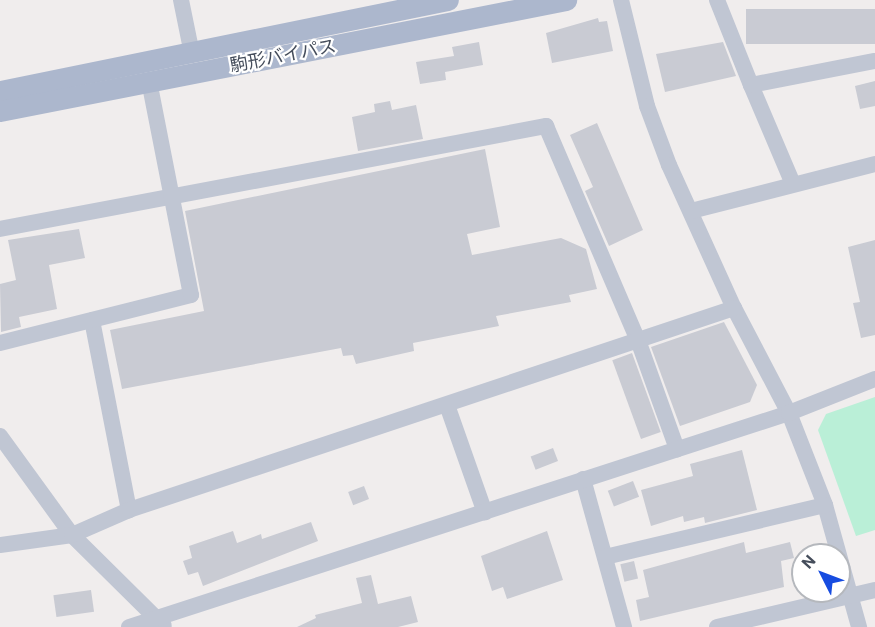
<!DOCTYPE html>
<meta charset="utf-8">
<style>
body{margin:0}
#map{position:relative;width:875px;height:627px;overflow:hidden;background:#f0eded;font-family:Roboto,"Noto Sans JP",sans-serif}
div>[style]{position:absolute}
.green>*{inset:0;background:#baefd7}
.building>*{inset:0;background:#c9cbd3;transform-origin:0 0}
.minor>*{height:16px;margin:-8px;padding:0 8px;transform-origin:8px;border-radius:8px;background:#c0c6d3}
.major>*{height:21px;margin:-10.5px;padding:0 10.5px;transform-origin:10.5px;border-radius:10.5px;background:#acb7cd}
span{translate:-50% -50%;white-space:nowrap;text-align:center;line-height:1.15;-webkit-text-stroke:4.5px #fff;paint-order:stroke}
.street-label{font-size:18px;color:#454d5b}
.north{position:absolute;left:791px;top:543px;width:60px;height:60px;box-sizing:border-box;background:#fff;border:2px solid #b5b8bd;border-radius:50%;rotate:312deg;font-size:16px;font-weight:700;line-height:24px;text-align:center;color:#454d5b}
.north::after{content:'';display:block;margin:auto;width:21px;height:27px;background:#174ce0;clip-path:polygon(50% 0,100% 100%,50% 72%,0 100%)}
</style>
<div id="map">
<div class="green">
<div style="clip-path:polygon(875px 397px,875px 530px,856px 536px,818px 430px,826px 414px)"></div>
</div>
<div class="building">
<div style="left:875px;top:9px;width:35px;height:129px;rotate:90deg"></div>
<div style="clip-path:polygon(598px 18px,599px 22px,607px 21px,613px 51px,552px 63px,546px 33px)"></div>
<div style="clip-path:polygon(479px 42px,483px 65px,445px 72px,446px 80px,420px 84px,416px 62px,454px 56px,452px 47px)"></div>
<div style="clip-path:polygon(723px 42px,736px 76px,665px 92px,656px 54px)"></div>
<div style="clip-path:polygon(875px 81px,875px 106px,860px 109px,855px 86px)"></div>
<div style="clip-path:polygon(390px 101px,392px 110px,416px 105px,423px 139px,358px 151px,352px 117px,375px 112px,374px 104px)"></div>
<div style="clip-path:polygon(597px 123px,643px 230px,609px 246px,585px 191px,593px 187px,570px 135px)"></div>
<div style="clip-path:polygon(485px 149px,500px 227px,467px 234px,472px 255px,561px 238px,586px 249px,597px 289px,569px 295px,571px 302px,496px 316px,499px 326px,413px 343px,414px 351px,356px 364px,353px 355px,343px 356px,341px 348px,122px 389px,110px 330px,204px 311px,185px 211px)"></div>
<div style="clip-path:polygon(79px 229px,85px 258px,49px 265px,57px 309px,19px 317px,21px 327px,1px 332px,0 284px,16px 280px,8px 240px)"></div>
<div style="clip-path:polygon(875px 240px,875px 335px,861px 338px,853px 303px,860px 302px,848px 247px)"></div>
<div style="clip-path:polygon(724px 322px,757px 385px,750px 402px,680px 426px,651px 347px)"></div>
<div style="left:632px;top:353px;width:84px;height:21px;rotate:70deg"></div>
<div style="left:553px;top:448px;width:14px;height:24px;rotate:69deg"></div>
<div style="clip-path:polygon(742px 450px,757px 510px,705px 523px,704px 517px,684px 522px,683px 516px,651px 526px,641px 490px,693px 476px,690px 464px)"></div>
<div style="left:633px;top:481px;width:17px;height:27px;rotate:69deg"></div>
<div style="left:364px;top:486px;width:14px;height:17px;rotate:69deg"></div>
<div style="clip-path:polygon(311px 522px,318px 541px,203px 586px,198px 572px,188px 575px,183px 561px,192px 558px,189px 546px,233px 531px,237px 543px,261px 534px,262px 539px)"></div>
<div style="clip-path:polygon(547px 531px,563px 580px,507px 599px,503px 587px,492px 591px,481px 556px)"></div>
<div style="clip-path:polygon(744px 542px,746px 553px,790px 542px,794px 558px,781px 561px,784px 587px,640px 621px,636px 600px,649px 597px,643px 570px)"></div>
<div style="left:634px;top:561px;width:18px;height:14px;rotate:77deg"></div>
<div style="clip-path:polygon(371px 575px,378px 604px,411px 596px,418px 622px,398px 627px,297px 627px,316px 618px,315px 615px,362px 603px,356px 578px)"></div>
<div style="left:91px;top:590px;width:22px;height:38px;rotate:82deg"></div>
</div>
<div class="minor">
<div style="left:181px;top:0;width:55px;rotate:78.5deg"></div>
<div style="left:621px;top:0;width:109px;rotate:76.2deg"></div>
<div style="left:647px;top:106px;width:63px;rotate:69.6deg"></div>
<div style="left:669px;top:165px;width:157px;rotate:65.6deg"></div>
<div style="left:734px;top:308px;width:119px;rotate:62.4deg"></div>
<div style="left:789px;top:413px;width:99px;rotate:68.6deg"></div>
<div style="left:825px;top:505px;width:127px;rotate:74.4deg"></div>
<div style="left:717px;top:0;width:92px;rotate:68.2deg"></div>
<div style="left:793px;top:184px;width:108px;rotate:-113deg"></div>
<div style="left:751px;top:85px;width:126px;rotate:-11deg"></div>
<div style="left:691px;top:211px;width:190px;rotate:-14.3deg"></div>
<div style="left:0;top:229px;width:556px;rotate:-10.68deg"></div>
<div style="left:546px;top:126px;width:236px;rotate:66.8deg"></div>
<div style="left:639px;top:343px;width:113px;rotate:70.3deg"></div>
<div style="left:92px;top:320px;width:194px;rotate:79deg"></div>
<div style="left:0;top:343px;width:197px;rotate:-14.1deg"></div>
<div style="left:191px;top:295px;width:218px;rotate:-101.1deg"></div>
<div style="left:447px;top:405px;width:114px;rotate:70.6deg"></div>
<div style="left:0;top:436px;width:122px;rotate:54deg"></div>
<div style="left:72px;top:535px;width:129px;rotate:44.7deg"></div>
<div style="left:583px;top:479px;width:154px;rotate:74.5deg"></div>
<div style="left:0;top:545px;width:73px;rotate:-7.9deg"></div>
<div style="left:72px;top:535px;width:62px;rotate:-23.7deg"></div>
<div style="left:129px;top:510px;width:638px;rotate:-18.46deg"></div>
<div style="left:605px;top:557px;width:226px;rotate:-13.3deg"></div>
<div style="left:129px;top:627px;width:694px;rotate:-17.96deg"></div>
<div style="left:789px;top:413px;width:92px;rotate:-21.6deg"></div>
<div style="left:717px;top:627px;width:162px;rotate:-13.2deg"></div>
</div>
<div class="major">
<div style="left:0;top:91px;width:457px;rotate:-11.5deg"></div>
<div style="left:0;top:111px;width:577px;rotate:-11.1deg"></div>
</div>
<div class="street-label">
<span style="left:283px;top:56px;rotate:-11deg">駒形バイパス</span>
</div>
<div class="north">N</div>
</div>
